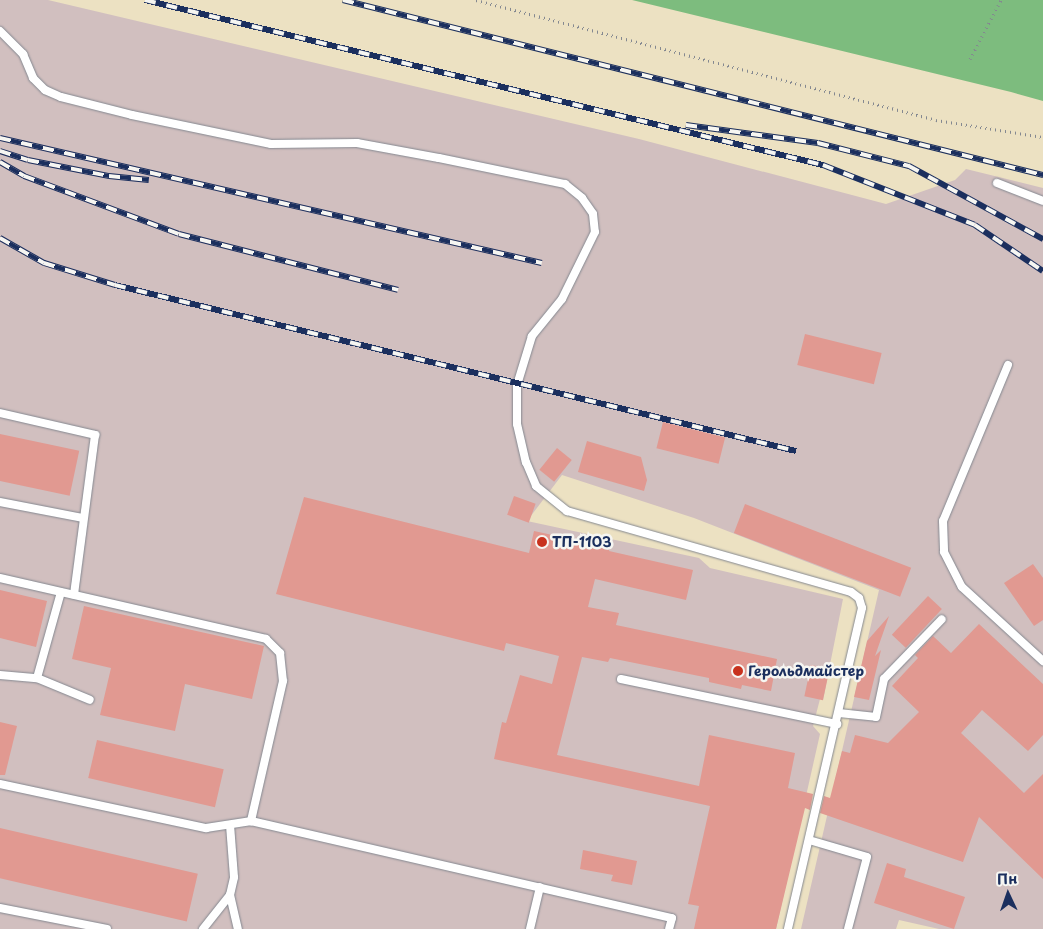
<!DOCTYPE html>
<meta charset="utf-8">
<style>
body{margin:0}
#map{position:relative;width:1043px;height:929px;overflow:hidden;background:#ece1c2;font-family:"Playpen Sans",sans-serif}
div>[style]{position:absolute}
.industrial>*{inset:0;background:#d1bfbf}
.forest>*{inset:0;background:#7dbc7e}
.building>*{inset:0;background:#e19991;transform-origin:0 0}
.path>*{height:3px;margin-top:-1.5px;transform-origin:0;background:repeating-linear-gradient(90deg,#848890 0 1px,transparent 0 5px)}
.roads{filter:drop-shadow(0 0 1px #848890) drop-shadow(0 0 1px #848890)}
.lane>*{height:8px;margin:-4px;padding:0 4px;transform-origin:4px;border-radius:4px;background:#fff}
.rail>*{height:5.5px;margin-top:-2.75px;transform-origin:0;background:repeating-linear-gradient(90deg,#f6f6f2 0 11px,#1b2f5e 0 22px);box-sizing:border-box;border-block:1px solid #1b2f5e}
.dots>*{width:14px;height:14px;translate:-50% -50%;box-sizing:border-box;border:2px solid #f6f6f2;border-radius:50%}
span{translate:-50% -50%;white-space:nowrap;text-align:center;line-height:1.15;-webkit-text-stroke:5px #f6f6f2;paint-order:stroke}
.poi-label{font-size:14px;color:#1b2f5e;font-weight:700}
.left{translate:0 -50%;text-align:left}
.north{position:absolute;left:983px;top:869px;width:50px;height:50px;-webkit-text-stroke:4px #f6f6f2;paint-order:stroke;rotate:357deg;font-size:14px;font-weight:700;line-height:20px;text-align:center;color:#1b2f5e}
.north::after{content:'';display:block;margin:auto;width:18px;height:22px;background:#1b2f5e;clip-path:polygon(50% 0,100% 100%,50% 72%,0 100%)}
</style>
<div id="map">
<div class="industrial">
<div style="clip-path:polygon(0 0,48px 0,639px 139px,886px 204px,955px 180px,966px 169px,1043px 188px,1043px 929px,939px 929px,899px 920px,896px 929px,801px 929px,879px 590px,694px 518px,562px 475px,527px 521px,699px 558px,710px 568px,843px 599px,823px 700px,820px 699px,813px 726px,820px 734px,776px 929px,0 929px)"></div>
</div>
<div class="forest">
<div style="clip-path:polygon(632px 0,1043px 0,1043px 101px,1011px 92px)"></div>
</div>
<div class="building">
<div style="left:805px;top:334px;width:79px;height:32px;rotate:14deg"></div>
<div style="left:663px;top:422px;width:64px;height:27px;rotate:14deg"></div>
<div style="left:0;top:434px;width:81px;height:46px;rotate:12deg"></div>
<div style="clip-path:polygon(587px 441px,641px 457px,647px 480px,644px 491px,578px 472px)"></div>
<div style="left:557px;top:448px;width:19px;height:28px;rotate:39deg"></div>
<div style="left:514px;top:496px;width:23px;height:20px;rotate:20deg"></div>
<div style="clip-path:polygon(304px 497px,529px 553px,534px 531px,589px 543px,591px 535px,612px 541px,609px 551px,693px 570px,686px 600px,595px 579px,588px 607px,619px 613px,616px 625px,777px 659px,771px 691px,742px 685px,741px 689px,709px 682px,709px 678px,610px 658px,608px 662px,582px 657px,557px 755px,699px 786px,709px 735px,795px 753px,788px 788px,813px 794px,810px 810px,805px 808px,776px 929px,694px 929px,699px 906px,688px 904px,710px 806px,494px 759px,502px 722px,506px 723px,520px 675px,552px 684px,559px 656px,506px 643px,504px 651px,276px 594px)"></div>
<div style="left:745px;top:504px;width:178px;height:31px;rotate:21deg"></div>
<div style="clip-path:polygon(1033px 564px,1043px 578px,1043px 620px,1034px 626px,1004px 583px)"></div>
<div style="clip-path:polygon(0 590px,47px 601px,36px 647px,0 638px)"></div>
<div style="left:928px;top:596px;width:19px;height:53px;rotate:43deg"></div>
<div style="clip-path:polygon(84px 606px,264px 646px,252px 699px,185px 684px,175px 731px,100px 715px,111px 668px,72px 659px)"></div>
<div style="clip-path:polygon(889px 616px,875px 656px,881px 650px,869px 700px,854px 697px,867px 641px)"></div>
<div style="clip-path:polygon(979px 624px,1043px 684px,1043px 735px,1028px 751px,982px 710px,961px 733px,1024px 793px,1043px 774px,1043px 879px,979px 817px,963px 862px,820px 813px,824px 796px,830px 798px,842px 751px,850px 753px,855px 735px,888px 743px,919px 712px,892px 686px,918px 658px,915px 655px,933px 636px,951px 653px)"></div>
<div style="left:811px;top:665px;width:19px;height:32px;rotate:12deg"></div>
<div style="clip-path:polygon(0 722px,17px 726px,5px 775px,0 775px)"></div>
<div style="left:97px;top:740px;width:130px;height:39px;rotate:13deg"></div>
<div style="left:0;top:828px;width:203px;height:49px;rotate:13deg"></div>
<div style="clip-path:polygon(583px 850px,637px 861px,632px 885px,611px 881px,613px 875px,580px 869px)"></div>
<div style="clip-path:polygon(887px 863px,906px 869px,904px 877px,965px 897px,954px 929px,874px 903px)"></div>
</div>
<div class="path">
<div style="left:476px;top:0;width:475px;rotate:14.6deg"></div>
<div style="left:936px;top:120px;width:108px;rotate:9deg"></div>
<div style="left:970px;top:59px;width:67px;rotate:-62.3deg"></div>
</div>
<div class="roads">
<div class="lane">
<div style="left:0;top:31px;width:33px;rotate:45deg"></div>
<div style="left:23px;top:54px;width:26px;rotate:67deg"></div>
<div style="left:33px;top:78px;width:17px;rotate:45deg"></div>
<div style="left:45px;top:90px;width:17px;rotate:24deg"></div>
<div style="left:61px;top:97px;width:73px;rotate:14.2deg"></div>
<div style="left:132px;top:115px;width:142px;rotate:11.8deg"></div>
<div style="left:271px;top:144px;width:86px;rotate:-0.7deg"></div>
<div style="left:357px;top:143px;width:83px;rotate:10.4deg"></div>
<div style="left:439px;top:158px;width:129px;rotate:11.7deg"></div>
<div style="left:565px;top:184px;width:22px;rotate:39deg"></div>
<div style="left:582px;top:198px;width:19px;rotate:55deg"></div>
<div style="left:593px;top:214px;width:18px;rotate:84deg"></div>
<div style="left:595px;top:232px;width:75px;rotate:116.2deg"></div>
<div style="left:562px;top:299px;width:48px;rotate:129deg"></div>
<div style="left:532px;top:336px;width:51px;rotate:107deg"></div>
<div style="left:517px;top:385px;width:39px;rotate:90deg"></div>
<div style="left:517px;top:424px;width:39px;rotate:77deg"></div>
<div style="left:526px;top:462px;width:26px;rotate:67deg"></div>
<div style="left:536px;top:486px;width:40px;rotate:39deg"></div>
<div style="left:567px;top:511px;width:295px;rotate:15.9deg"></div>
<div style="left:851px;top:592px;width:10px;rotate:37deg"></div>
<div style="left:859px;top:598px;width:10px;rotate:73deg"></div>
<div style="left:862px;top:608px;width:329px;rotate:103deg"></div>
<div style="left:997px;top:183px;width:49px;rotate:21.4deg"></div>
<div style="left:1008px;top:365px;width:169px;rotate:112.6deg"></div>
<div style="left:943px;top:521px;width:31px;rotate:88deg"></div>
<div style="left:944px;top:552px;width:39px;rotate:63deg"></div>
<div style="left:962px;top:587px;width:110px;rotate:42.4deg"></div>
<div style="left:0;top:413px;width:98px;rotate:13deg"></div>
<div style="left:95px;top:435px;width:161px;rotate:97.5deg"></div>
<div style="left:0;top:502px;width:85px;rotate:10.9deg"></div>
<div style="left:0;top:578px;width:273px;rotate:12.9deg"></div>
<div style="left:266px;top:639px;width:20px;rotate:45deg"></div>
<div style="left:280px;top:653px;width:28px;rotate:84deg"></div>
<div style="left:283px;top:681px;width:144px;rotate:102.9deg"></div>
<div style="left:0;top:675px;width:37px;rotate:5deg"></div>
<div style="left:37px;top:678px;width:57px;rotate:22.5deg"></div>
<div style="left:37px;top:678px;width:89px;rotate:-74.4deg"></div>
<div style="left:621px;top:679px;width:221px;rotate:11.8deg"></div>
<div style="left:839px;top:713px;width:37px;rotate:6deg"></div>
<div style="left:876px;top:717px;width:39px;rotate:-78deg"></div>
<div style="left:884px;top:679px;width:83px;rotate:-46deg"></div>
<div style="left:0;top:784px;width:211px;rotate:12.1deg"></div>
<div style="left:206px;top:828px;width:46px;rotate:-8.8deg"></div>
<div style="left:251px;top:821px;width:432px;rotate:13deg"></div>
<div style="left:672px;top:918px;width:11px;rotate:105deg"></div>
<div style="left:809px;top:840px;width:60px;rotate:16.3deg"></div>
<div style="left:867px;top:857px;width:74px;rotate:104.8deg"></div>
<div style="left:230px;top:895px;width:35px;rotate:77deg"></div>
<div style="left:0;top:908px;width:109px;rotate:11.1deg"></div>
<div style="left:203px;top:929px;width:43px;rotate:-51.5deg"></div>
<div style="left:230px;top:895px;width:18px;rotate:-77deg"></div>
<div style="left:234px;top:877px;width:52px;rotate:-94.4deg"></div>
<div style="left:530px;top:929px;width:43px;rotate:-76.6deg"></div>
</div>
</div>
<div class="rail">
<div style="left:145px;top:0;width:698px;rotate:13.68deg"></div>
<div style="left:823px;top:165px;width:163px;rotate:21.5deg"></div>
<div style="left:975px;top:225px;width:82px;rotate:34.1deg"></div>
<div style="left:343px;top:0;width:722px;rotate:14.04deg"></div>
<div style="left:686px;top:125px;width:133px;rotate:7.8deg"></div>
<div style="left:818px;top:143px;width:94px;rotate:14.2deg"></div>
<div style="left:909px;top:166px;width:153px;rotate:28.6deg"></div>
<div style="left:0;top:138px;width:556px;rotate:12.99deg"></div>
<div style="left:0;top:151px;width:29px;rotate:18deg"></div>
<div style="left:28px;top:160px;width:83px;rotate:11.2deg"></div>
<div style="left:109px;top:176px;width:40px;rotate:5.7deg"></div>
<div style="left:0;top:162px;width:28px;rotate:30deg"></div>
<div style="left:24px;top:176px;width:165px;rotate:20.5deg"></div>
<div style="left:179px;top:234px;width:226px;rotate:14.3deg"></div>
<div style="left:0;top:238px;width:51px;rotate:29.6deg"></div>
<div style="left:44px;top:263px;width:74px;rotate:17.2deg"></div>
<div style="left:115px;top:285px;width:701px;rotate:13.7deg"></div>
</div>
<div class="dots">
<div style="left:542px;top:542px;background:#c8321e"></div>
<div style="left:738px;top:671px;background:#c8321e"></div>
</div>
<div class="poi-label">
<span class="left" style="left:552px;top:542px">ТП-1103</span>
<span class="left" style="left:748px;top:671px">Герольдмайстер</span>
</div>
<div class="north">Пн</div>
</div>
